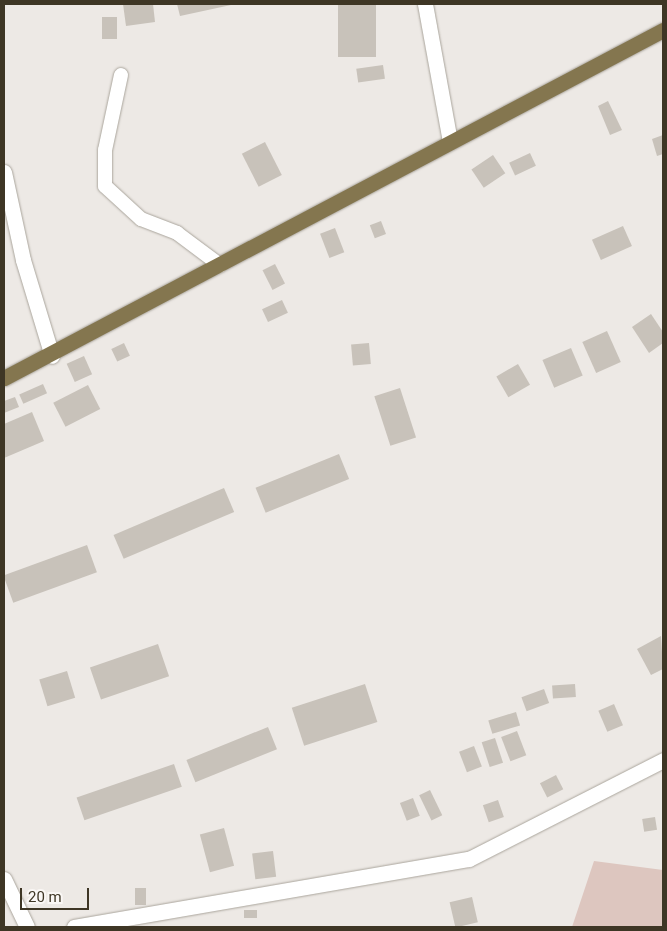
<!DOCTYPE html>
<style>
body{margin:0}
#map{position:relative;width:667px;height:931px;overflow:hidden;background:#ede9e5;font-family:Roboto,sans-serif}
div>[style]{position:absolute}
.green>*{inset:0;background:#ddc6bf}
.building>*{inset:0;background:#c8c2ba;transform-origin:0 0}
.roads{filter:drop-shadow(0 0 1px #aaa59c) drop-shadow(0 0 1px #aaa59c)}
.service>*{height:14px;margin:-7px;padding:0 7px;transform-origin:7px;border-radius:7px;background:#fff}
.minor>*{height:15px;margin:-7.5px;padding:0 7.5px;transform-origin:7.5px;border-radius:7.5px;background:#fff}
.trunk>*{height:15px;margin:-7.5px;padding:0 7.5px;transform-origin:7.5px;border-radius:7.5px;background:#84764f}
span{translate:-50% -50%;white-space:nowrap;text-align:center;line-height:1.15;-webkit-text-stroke:4.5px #faf7f5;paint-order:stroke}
.frame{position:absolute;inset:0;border:5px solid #3e3625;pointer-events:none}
.scale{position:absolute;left:20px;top:888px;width:69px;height:22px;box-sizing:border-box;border:2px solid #3e3625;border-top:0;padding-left:6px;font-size:15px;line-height:18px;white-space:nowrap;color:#3e3625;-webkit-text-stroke:4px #faf7f5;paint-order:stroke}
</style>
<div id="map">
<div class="green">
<div style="clip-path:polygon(594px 861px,663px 870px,663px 927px,572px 927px)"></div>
</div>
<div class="building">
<div style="clip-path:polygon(123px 4px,153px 4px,155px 22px,126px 26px)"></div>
<div style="clip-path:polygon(177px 4px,231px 4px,231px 5px,180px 16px)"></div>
<div style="left:338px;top:4px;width:38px;height:53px"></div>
<div style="left:102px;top:17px;width:15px;height:22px"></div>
<div style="left:383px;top:65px;width:14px;height:27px;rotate:82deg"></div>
<div style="clip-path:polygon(608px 101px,622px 130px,610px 135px,598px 106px)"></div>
<div style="clip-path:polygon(663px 135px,663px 154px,657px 156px,652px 139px)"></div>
<div style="left:265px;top:142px;width:37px;height:26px;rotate:63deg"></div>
<div style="left:530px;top:153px;width:14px;height:23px;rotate:65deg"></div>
<div style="left:493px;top:155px;width:22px;height:26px;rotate:56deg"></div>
<div style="left:381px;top:221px;width:14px;height:12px;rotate:69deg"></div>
<div style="left:623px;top:226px;width:22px;height:34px;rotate:66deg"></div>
<div style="left:335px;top:228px;width:26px;height:16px;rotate:69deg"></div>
<div style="left:275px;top:264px;width:22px;height:14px;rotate:63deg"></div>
<div style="left:282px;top:300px;width:14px;height:22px;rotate:65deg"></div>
<div style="clip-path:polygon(651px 314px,663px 332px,663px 343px,649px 353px,632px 327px)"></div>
<div style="left:607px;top:331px;width:34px;height:27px;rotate:66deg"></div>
<div style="left:124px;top:343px;width:14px;height:14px;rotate:65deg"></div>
<div style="left:369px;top:343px;width:21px;height:18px;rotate:85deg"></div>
<div style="left:571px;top:348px;width:30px;height:31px;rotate:67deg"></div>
<div style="left:84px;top:356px;width:20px;height:19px;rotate:66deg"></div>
<div style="left:518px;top:364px;width:24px;height:25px;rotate:60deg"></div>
<div style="left:43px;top:384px;width:10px;height:26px;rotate:66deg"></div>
<div style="left:88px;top:385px;width:27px;height:39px;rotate:63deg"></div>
<div style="left:400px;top:388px;width:52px;height:27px;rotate:72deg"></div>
<div style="clip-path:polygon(15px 397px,19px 407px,4px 413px,4px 401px)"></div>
<div style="clip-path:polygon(32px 412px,44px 441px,4px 458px,4px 424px)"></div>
<div style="left:339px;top:454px;width:27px;height:90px;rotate:68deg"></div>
<div style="left:224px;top:488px;width:26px;height:120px;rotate:67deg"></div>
<div style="left:87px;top:545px;width:29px;height:89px;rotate:70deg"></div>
<div style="clip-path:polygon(661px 636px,663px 669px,651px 675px,637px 649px)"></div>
<div style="left:158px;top:644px;width:34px;height:72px;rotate:71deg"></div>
<div style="left:67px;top:671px;width:28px;height:29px;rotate:73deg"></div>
<div style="left:365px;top:684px;width:40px;height:77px;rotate:72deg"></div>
<div style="left:575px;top:684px;width:13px;height:23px;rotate:86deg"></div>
<div style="left:544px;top:689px;width:15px;height:24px;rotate:70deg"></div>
<div style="left:614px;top:704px;width:23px;height:17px;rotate:67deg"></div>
<div style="left:516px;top:712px;width:14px;height:29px;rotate:73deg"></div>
<div style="left:268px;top:727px;width:24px;height:88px;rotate:68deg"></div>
<div style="left:517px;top:731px;width:26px;height:17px;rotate:69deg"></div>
<div style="left:495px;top:738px;width:26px;height:14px;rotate:72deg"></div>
<div style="left:474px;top:746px;width:22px;height:16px;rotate:69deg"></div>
<div style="left:174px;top:764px;width:24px;height:103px;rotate:71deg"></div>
<div style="left:556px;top:775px;width:16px;height:18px;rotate:63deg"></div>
<div style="left:430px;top:790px;width:28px;height:12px;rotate:64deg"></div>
<div style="left:413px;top:798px;width:19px;height:14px;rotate:69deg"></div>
<div style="left:498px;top:800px;width:18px;height:16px;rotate:71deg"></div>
<div style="left:655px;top:817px;width:13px;height:13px;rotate:81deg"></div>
<div style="left:224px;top:828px;width:39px;height:25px;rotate:75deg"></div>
<div style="left:273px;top:851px;width:26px;height:21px;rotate:83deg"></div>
<div style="left:135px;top:888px;width:11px;height:17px"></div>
<div style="left:472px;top:897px;width:26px;height:23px;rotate:77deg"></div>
<div style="left:244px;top:910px;width:13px;height:8px"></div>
</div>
<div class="roads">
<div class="service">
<div style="left:121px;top:75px;width:77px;rotate:102deg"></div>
<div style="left:105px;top:150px;width:36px;rotate:90deg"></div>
<div style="left:105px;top:186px;width:49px;rotate:42.5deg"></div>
<div style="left:141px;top:219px;width:39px;rotate:21deg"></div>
<div style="left:177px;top:233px;width:54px;rotate:36.7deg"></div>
</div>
<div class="minor">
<div style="left:425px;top:4px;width:139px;rotate:79.7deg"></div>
<div style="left:4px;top:172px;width:90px;rotate:77.8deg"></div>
<div style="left:23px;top:260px;width:100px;rotate:73.2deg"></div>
<div style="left:4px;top:879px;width:53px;rotate:64.4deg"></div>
<div style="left:74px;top:927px;width:401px;rotate:-9.8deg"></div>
<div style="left:469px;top:859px;width:218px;rotate:-27deg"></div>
</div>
<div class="trunk">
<div style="left:4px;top:378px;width:745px;rotate:-27.84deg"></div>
</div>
</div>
<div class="frame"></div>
<div class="scale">20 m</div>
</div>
